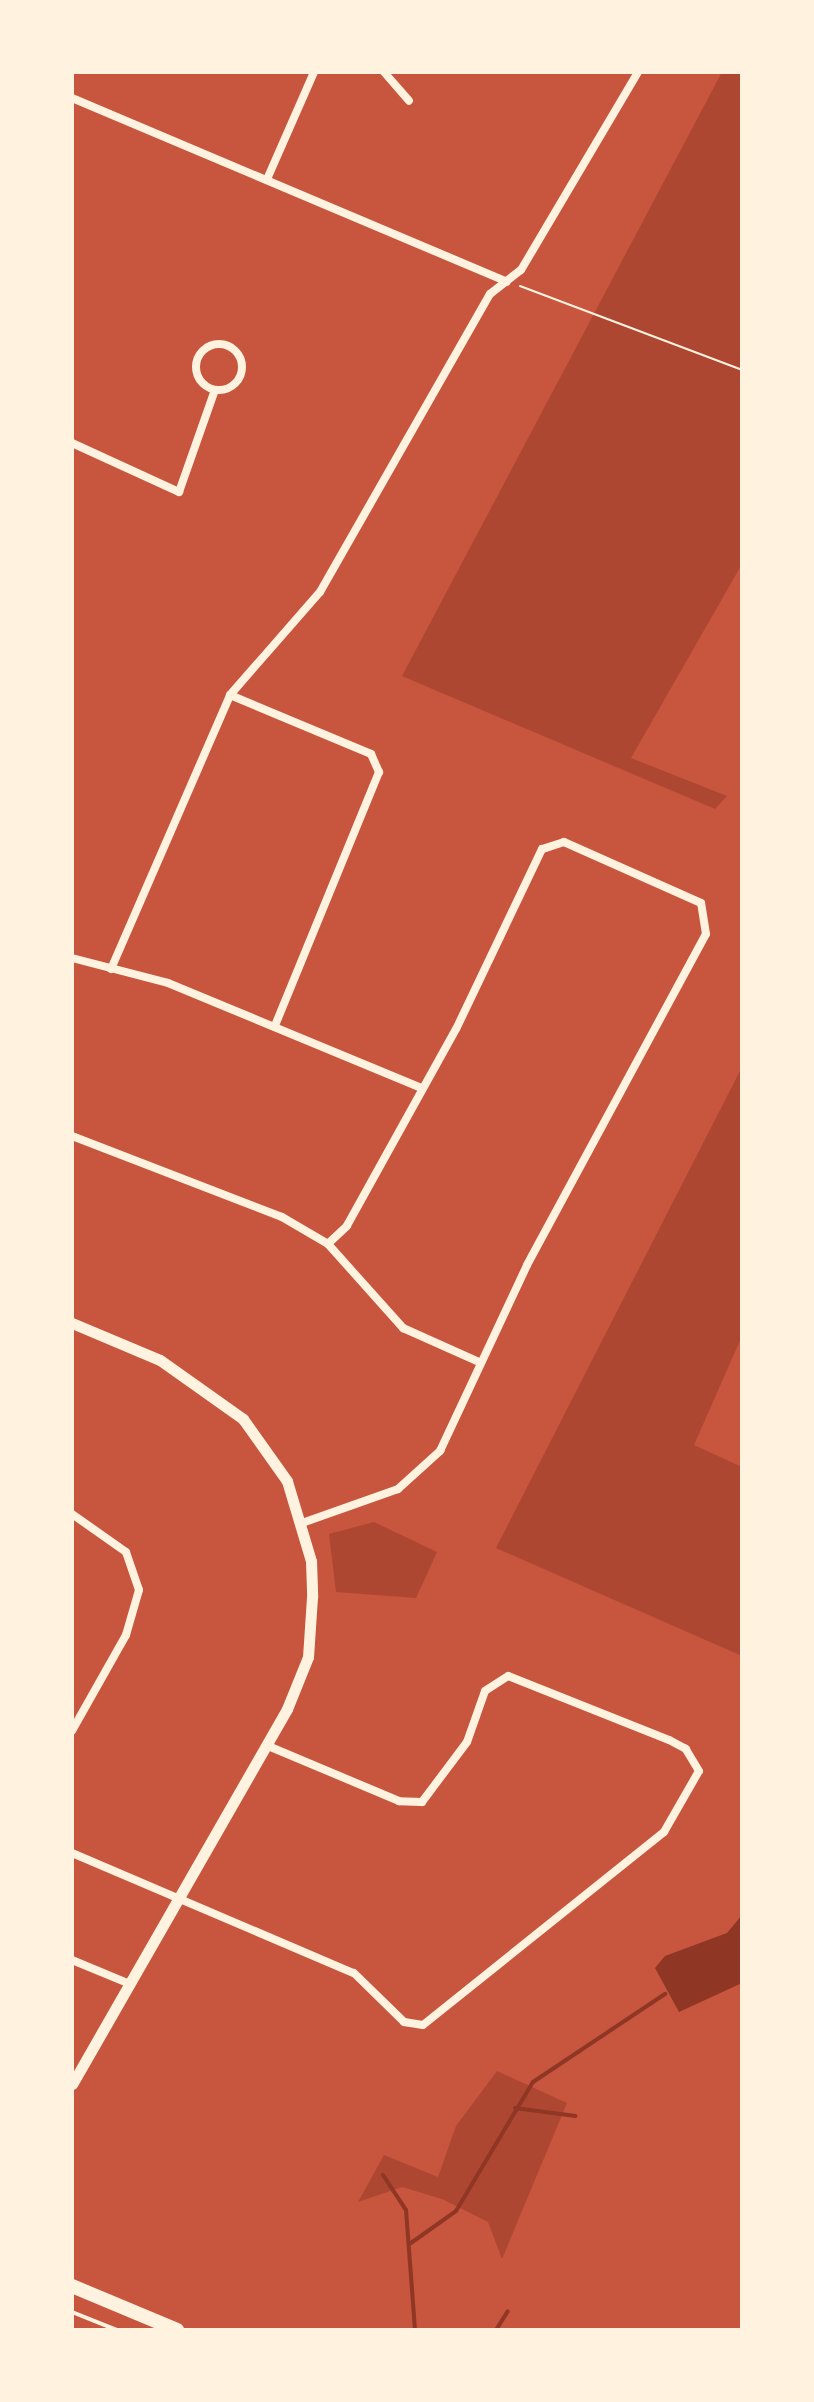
<!DOCTYPE html>
<style>
body{margin:0}
#map{position:relative;width:814px;height:2402px;overflow:hidden;background:#c8553d;font-family:Helvetica,sans-serif}
div>[style]{position:absolute}
.green>*{inset:0;background:#ae4732}
.water>*{inset:0;background:#8f3625}
.stream>*{height:4px;margin:-2px;padding:0 2px;transform-origin:2px;border-radius:2px;background:#8f3625}
.path>*{height:2px;margin:-1px;padding:0 1px;transform-origin:1px;border-radius:1px;background:#fff3e0}
.service>*{height:4px;margin:-2px;padding:0 2px;transform-origin:2px;border-radius:2px;background:#fff3e0}
.minor>*{height:8px;margin:-4px;padding:0 4px;transform-origin:4px;border-radius:4px;background:#fff3e0}
.minor>.ring{margin:-4px;padding:0;box-sizing:content-box;background:none;border:8px solid #fff3e0;border-radius:50%}
.tertiary>*{height:11px;margin:-5.5px;padding:0 5.5px;transform-origin:5.5px;border-radius:5.5px;background:#fff3e0}
.primary>*{height:14px;margin:-7px;padding:0 7px;transform-origin:7px;border-radius:7px;background:#fff3e0}
span{translate:-50% -50%;white-space:nowrap;text-align:center;line-height:1.15;-webkit-text-stroke:7px #fff3e0;paint-order:stroke}
.frame{position:absolute;inset:0;border:74px solid #fff3e0;pointer-events:none}
</style>
<div id="map">
<div class="green">
<div style="clip-path:polygon(722px 72px,742px 72px,742px 564px,631px 758px,727px 796px,715px 809px,402px 676px)"></div>
<div style="clip-path:polygon(742px 1067px,742px 1336px,694px 1445px,742px 1467px,742px 1656px,496px 1548px)"></div>
<div style="clip-path:polygon(374px 1522px,437px 1552px,416px 1598px,336px 1592px,329px 1534px)"></div>
<div style="clip-path:polygon(497px 2071px,567px 2103px,502px 2259px,488px 2222px,442px 2199px,402px 2187px,358px 2202px,384px 2155px,438px 2177px,456px 2126px)"></div>
</div>
<div class="water">
<div style="clip-path:polygon(742px 1915px,742px 1983px,679px 2012px,655px 1968px,665px 1956px,727px 1933px)"></div>
</div>
<div class="stream">
<div style="left:515px;top:2108px;width:61px;rotate:7.6deg"></div>
<div style="left:383px;top:2175px;width:42px;rotate:56.7deg"></div>
<div style="left:406px;top:2210px;width:120px;rotate:85.7deg"></div>
<div style="left:411px;top:2243px;width:55px;rotate:-35.4deg"></div>
<div style="left:456px;top:2211px;width:150px;rotate:-59.2deg"></div>
<div style="left:533px;top:2082px;width:159px;rotate:-33.7deg"></div>
<div style="left:496px;top:2330px;width:22px;rotate:-58deg"></div>
</div>
<div class="path">
<div style="left:520px;top:286px;width:237px;rotate:20.7deg"></div>
</div>
<div class="service">
<div style="left:72px;top:2312px;width:48px;rotate:21.8deg"></div>
</div>
<div class="minor">
<div style="left:384px;top:72px;width:38px;rotate:49deg"></div>
<div style="left:72px;top:98px;width:472px;rotate:22.9deg"></div>
<div style="left:268px;top:177px;width:115px;rotate:-66.3deg"></div>
<div class="ring" style="left:196px;top:344px;width:38px;height:38px"></div>
<div style="left:72px;top:443px;width:118px;rotate:24.6deg"></div>
<div style="left:179px;top:492px;width:108px;rotate:-70.6deg"></div>
<div style="left:230px;top:695px;width:153px;rotate:22.7deg"></div>
<div style="left:371px;top:754px;width:20px;rotate:66deg"></div>
<div style="left:379px;top:772px;width:274px;rotate:112.3deg"></div>
<div style="left:72px;top:958px;width:99px;rotate:14.6deg"></div>
<div style="left:168px;top:983px;width:275px;rotate:22.5deg"></div>
<div style="left:111px;top:969px;width:299px;rotate:-66.5deg"></div>
<div style="left:230px;top:695px;width:137px;rotate:-48.9deg"></div>
<div style="left:320px;top:592px;width:343px;rotate:-60.3deg"></div>
<div style="left:490px;top:294px;width:39px;rotate:-38deg"></div>
<div style="left:521px;top:270px;width:230px;rotate:-59.4deg"></div>
<div style="left:72px;top:1136px;width:225px;rotate:21.1deg"></div>
<div style="left:282px;top:1217px;width:53px;rotate:30.4deg"></div>
<div style="left:328px;top:1244px;width:113px;rotate:48.2deg"></div>
<div style="left:403px;top:1328px;width:83px;rotate:24.1deg"></div>
<div style="left:72px;top:1514px;width:66px;rotate:35.1deg"></div>
<div style="left:126px;top:1552px;width:40px;rotate:71.1deg"></div>
<div style="left:139px;top:1590px;width:47px;rotate:106.1deg"></div>
<div style="left:126px;top:1635px;width:110px;rotate:119.4deg"></div>
<div style="left:302px;top:1523px;width:102px;rotate:-19.5deg"></div>
<div style="left:398px;top:1489px;width:57px;rotate:-42.1deg"></div>
<div style="left:440px;top:1451px;width:205px;rotate:-64.9deg"></div>
<div style="left:527px;top:1265px;width:376px;rotate:-61.6deg"></div>
<div style="left:706px;top:934px;width:31px;rotate:-99deg"></div>
<div style="left:701px;top:903px;width:150px;rotate:-156deg"></div>
<div style="left:564px;top:842px;width:23px;rotate:162deg"></div>
<div style="left:542px;top:849px;width:199px;rotate:115.5deg"></div>
<div style="left:456px;top:1029px;width:225px;rotate:119deg"></div>
<div style="left:347px;top:1226px;width:26px;rotate:137deg"></div>
<div style="left:72px;top:1853px;width:306px;rotate:23.1deg"></div>
<div style="left:354px;top:1973px;width:70px;rotate:44.4deg"></div>
<div style="left:404px;top:2022px;width:19px;rotate:9deg"></div>
<div style="left:423px;top:2025px;width:309px;rotate:-38.7deg"></div>
<div style="left:664px;top:1832px;width:70px;rotate:-60.2deg"></div>
<div style="left:699px;top:1771px;width:26px;rotate:-121deg"></div>
<div style="left:686px;top:1749px;width:19px;rotate:-152deg"></div>
<div style="left:669px;top:1740px;width:173px;rotate:-158.3deg"></div>
<div style="left:508px;top:1676px;width:27px;rotate:147deg"></div>
<div style="left:485px;top:1691px;width:54px;rotate:109.4deg"></div>
<div style="left:467px;top:1742px;width:75px;rotate:126.9deg"></div>
<div style="left:422px;top:1802px;width:23px;rotate:-178deg"></div>
<div style="left:399px;top:1801px;width:142px;rotate:-157.2deg"></div>
<div style="left:72px;top:1960px;width:63px;rotate:22.5deg"></div>
</div>
<div class="tertiary">
<div style="left:72px;top:1323px;width:95px;rotate:22.8deg"></div>
<div style="left:160px;top:1360px;width:102px;rotate:35.4deg"></div>
<div style="left:243px;top:1419px;width:76px;rotate:54.6deg"></div>
<div style="left:287px;top:1481px;width:84px;rotate:73.3deg"></div>
<div style="left:311px;top:1561px;width:36px;rotate:88deg"></div>
<div style="left:312px;top:1597px;width:60px;rotate:93.8deg"></div>
<div style="left:308px;top:1657px;width:56px;rotate:112deg"></div>
<div style="left:287px;top:1709px;width:432px;rotate:119.8deg"></div>
</div>
<div class="primary">
<div style="left:72px;top:2286px;width:114px;rotate:22.7deg"></div>
</div>
<div class="frame"></div>
</div>
